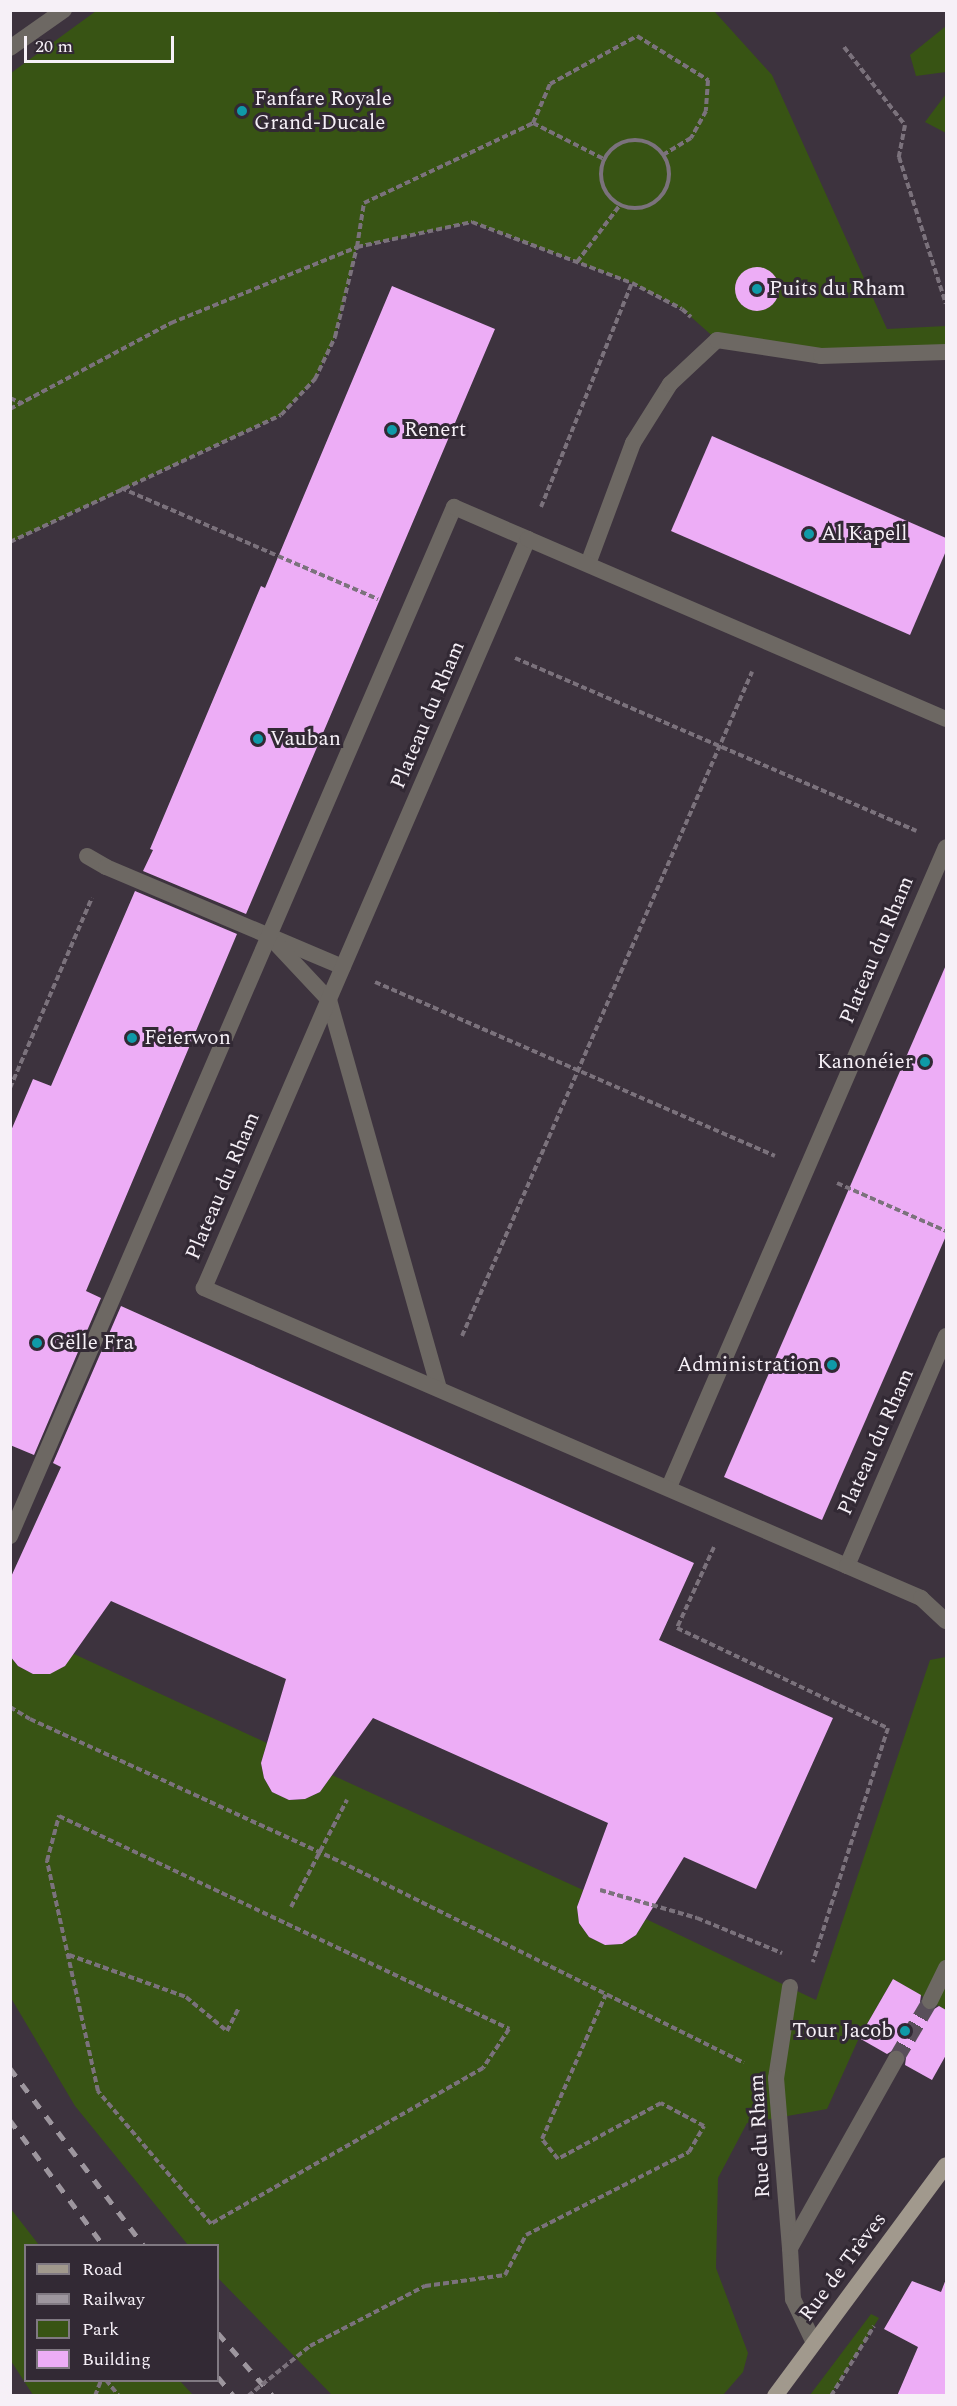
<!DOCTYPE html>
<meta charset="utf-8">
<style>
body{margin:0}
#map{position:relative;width:957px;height:2406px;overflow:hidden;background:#3d333e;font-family:Spectral,serif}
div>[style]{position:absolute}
.green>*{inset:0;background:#385414}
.building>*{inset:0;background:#edadf6}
.round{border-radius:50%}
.minor-tunnel>*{height:16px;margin-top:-8px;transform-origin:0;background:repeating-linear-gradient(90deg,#594f5a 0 16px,transparent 0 24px)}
.path>*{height:4px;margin-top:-2px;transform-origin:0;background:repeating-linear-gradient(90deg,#7b727c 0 6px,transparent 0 9px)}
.path>.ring{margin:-2px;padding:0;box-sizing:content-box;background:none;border:4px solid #7b727c;border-radius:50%}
.service>*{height:16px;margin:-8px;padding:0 8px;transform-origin:8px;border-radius:8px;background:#6d6863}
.minor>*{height:16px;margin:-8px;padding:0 8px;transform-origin:8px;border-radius:8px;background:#6d6863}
.primary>*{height:16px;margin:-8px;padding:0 8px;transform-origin:8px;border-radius:8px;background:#a1998d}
.rail>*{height:4.5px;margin-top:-2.25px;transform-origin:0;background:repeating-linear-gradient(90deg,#9d969e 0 10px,transparent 0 20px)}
.path-bridge>*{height:4px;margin-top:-2px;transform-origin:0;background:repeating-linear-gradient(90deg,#7b727c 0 6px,transparent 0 9px)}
.dots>*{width:16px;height:16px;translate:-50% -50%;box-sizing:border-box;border:3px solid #322934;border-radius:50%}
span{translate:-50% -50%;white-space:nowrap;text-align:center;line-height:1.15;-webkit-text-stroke:6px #322934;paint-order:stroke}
.poi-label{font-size:21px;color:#f6f0f7}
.left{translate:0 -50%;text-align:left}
.right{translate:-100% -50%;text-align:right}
.street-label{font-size:21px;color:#f6f0f7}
.frame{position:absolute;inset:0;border:12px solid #f6f0f7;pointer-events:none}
.legend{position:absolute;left:24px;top:2244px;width:195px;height:138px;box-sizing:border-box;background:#322934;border:2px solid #807982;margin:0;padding:8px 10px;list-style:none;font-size:18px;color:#f6f0f7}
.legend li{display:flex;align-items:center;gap:12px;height:30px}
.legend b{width:30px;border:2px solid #807982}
.scale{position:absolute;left:24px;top:36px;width:150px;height:27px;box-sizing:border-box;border:3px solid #f6f0f7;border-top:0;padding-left:8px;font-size:18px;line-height:21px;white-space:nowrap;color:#f6f0f7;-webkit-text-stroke:4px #322934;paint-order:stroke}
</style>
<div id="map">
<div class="green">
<div style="clip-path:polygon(497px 10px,499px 13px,503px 10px,714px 11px,772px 75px,887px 329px,946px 326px,946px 352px,821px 356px,717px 340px,682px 309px,632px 283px,472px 222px,357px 247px,335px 337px,315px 379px,281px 415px,11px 542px,11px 73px,96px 11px)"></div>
<div style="clip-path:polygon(946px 26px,946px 72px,916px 76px,910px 55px)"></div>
<div style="clip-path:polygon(946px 94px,946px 133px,925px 122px)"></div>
<div style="clip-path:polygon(74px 1654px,267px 1743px,261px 1763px,264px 1778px,272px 1792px,289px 1800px,305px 1799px,320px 1792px,332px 1775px,583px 1890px,577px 1907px,579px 1923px,589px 1937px,605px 1945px,622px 1944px,636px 1935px,646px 1919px,816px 2000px,930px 1660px,946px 1657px,946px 2010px,893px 1979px,859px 2038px,827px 2109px,747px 2123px,718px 2178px,716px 2268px,748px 2353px,743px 2372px,723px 2395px,332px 2395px,218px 2278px,218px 2246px,188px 2245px,75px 2106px,11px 1998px,10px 1656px,18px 1666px,33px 1674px)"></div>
<div style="clip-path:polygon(11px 2209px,39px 2245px,26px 2246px,26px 2380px,180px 2381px,193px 2395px,33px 2395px,11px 2361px)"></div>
<div style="clip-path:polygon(871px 2314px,879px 2318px,831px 2395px,810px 2395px)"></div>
</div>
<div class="building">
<div class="round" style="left:735px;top:267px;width:44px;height:44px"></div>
<div style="clip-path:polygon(392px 286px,495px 329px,246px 914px,143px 871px,153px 850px,150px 849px,261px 586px,265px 588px)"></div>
<div style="clip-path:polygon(712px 436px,946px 538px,946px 551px,910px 635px,671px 531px)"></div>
<div style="clip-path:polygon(135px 891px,237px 934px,86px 1291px,101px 1298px,34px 1455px,10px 1445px,10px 1133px,33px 1079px,51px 1086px)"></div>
<div style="clip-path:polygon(946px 965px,946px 1236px,822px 1520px,724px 1477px)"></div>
<div style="clip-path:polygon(121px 1306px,694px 1563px,659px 1640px,833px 1718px,756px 1889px,684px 1857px,636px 1935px,622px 1944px,605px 1945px,589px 1937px,579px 1923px,577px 1907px,608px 1823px,373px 1718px,320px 1792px,305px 1799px,289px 1800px,272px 1792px,264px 1778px,261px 1763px,286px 1679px,111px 1601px,65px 1666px,50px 1674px,33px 1674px,18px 1666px,10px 1656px,10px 1579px,61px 1467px,53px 1463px)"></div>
<div style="clip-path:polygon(893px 1979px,921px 1995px,920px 2002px,925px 2010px,931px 2011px,939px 2006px,946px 2010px,946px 2055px,932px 2080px,905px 2065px,906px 2058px,902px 2050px,895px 2049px,887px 2054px,859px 2038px)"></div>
<div style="clip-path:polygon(946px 2279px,946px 2396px,897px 2396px,918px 2347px,884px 2329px,912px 2281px,941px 2292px)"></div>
</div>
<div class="minor-tunnel">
<div style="left:896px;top:2059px;width:67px;rotate:-59.6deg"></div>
</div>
<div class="path">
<div style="left:844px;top:47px;width:99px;rotate:52deg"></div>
<div style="left:905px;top:125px;width:33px;rotate:101deg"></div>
<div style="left:899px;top:157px;width:154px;rotate:72.3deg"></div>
<div style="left:533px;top:123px;width:80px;rotate:26.9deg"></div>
<div class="ring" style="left:601px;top:140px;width:64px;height:64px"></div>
<div style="left:577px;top:262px;width:71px;rotate:-53deg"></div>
<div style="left:10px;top:398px;width:12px;rotate:24deg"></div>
<div style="left:10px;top:409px;width:183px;rotate:-28.1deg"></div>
<div style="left:171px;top:323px;width:201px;rotate:-22.2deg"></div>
<div style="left:357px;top:247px;width:118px;rotate:-12.3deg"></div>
<div style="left:472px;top:222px;width:171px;rotate:20.9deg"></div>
<div style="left:632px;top:283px;width:56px;rotate:27.5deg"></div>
<div style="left:682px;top:309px;width:12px;rotate:42deg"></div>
<div style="left:121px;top:488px;width:280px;rotate:23.4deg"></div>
<div style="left:541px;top:507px;width:242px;rotate:-67.9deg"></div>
<div style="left:10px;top:542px;width:299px;rotate:-25.1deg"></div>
<div style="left:281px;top:415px;width:50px;rotate:-46.6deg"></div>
<div style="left:315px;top:379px;width:47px;rotate:-64.5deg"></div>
<div style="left:335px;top:337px;width:93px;rotate:-76.3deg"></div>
<div style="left:357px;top:247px;width:45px;rotate:-81deg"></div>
<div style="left:364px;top:203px;width:187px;rotate:-25.3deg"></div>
<div style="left:533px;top:123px;width:43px;rotate:-66.4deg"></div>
<div style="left:550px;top:84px;width:99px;rotate:-28.9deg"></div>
<div style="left:637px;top:36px;width:84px;rotate:31.8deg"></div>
<div style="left:708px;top:80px;width:31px;rotate:94deg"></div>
<div style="left:706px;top:111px;width:31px;rotate:119deg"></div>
<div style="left:691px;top:138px;width:31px;rotate:149deg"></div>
<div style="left:515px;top:658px;width:437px;rotate:23.3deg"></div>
<div style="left:375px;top:982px;width:436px;rotate:23.5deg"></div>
<div style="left:10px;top:1088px;width:207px;rotate:-66.7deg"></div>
<div style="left:837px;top:1183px;width:119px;rotate:23.8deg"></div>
<div style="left:462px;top:1336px;width:725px;rotate:-66.41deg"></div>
<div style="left:714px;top:1547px;width:89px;rotate:114.6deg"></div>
<div style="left:677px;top:1628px;width:233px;rotate:25.4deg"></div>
<div style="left:888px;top:1728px;width:246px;rotate:107.8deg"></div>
<div style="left:10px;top:1707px;width:23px;rotate:31deg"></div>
<div style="left:30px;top:1719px;width:342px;rotate:24.7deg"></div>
<div style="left:341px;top:1862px;width:450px;rotate:26.5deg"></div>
<div style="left:59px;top:1816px;width:498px;rotate:25.3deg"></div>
<div style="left:509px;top:2029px;width:47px;rotate:123.7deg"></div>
<div style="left:483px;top:2068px;width:314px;rotate:150.2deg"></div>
<div style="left:211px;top:2224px;width:175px;rotate:-130.4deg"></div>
<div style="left:98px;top:2091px;width:236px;rotate:-102.5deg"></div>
<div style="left:47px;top:1861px;width:47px;rotate:-75.1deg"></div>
<div style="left:600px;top:1890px;width:101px;rotate:16.1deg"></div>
<div style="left:697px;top:1918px;width:92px;rotate:22.4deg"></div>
<div style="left:291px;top:1907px;width:121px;rotate:-62.4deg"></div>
<div style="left:69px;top:1955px;width:124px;rotate:19.7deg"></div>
<div style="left:186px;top:1997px;width:53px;rotate:39.7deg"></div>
<div style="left:227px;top:2031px;width:25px;rotate:-63deg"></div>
<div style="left:310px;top:2346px;width:130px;rotate:-27.6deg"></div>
<div style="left:425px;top:2286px;width:81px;rotate:-7.8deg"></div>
<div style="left:505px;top:2275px;width:45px;rotate:-62.3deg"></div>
<div style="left:526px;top:2235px;width:183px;rotate:-27deg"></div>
<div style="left:689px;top:2152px;width:30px;rotate:-60deg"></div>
<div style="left:704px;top:2126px;width:49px;rotate:-151.9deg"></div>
<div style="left:661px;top:2103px;width:117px;rotate:151.5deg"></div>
<div style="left:558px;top:2159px;width:26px;rotate:-129deg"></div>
<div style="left:542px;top:2139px;width:158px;rotate:-66.2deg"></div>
<div style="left:106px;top:2380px;width:21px;rotate:51deg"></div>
<div style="left:95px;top:2396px;width:17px;rotate:-69deg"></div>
<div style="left:831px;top:2396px;width:82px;rotate:-58.4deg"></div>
</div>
<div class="service">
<div style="left:588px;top:564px;width:129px;rotate:-69.6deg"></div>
<div style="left:633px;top:443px;width:70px;rotate:-57.9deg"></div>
<div style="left:670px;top:384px;width:64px;rotate:-43.1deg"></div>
<div style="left:717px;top:340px;width:105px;rotate:8.7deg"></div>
<div style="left:821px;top:356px;width:125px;rotate:-1.8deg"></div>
<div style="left:87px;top:856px;width:22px;rotate:30deg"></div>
<div style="left:106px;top:867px;width:257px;rotate:22.9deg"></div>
<div style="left:269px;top:936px;width:88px;rotate:46.8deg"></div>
<div style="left:329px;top:1000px;width:403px;rotate:74.2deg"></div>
<div style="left:669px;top:1487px;width:697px;rotate:-66.6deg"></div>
<div style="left:10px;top:1536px;width:1121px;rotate:-66.66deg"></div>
<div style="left:454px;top:507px;width:81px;rotate:23.4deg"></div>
<div style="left:847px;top:1566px;width:701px;rotate:-156.62deg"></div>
<div style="left:204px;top:1288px;width:816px;rotate:-66.61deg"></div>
<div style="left:528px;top:539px;width:455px;rotate:23.3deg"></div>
<div style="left:790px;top:1987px;width:92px;rotate:98.7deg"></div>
<div style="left:776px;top:2078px;width:171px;rotate:85.3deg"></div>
</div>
<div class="minor">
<div style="left:10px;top:48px;width:66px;rotate:-35.1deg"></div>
<div style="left:946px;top:1336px;width:250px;rotate:113.3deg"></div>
<div style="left:847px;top:1566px;width:81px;rotate:23.4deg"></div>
<div style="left:921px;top:1598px;width:34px;rotate:43deg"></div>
<div style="left:930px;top:2001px;width:37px;rotate:-64deg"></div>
<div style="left:814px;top:2343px;width:49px;rotate:-115.5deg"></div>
<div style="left:793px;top:2299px;width:51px;rotate:-93.4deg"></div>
<div style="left:790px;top:2248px;width:217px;rotate:-60.7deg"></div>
</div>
<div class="primary">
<div style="left:775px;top:2396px;width:287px;rotate:-53.5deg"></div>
</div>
<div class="rail">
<div style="left:10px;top:2068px;width:223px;rotate:53deg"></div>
<div style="left:10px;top:2120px;width:157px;rotate:53.3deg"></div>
<div style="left:218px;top:2333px;width:84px;rotate:48.9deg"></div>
<div style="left:218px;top:2377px;width:25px;rotate:50deg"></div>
</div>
<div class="path-bridge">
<div style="left:248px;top:2396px;width:80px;rotate:-38.9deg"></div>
</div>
<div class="dots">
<div style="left:242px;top:111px;background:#0f9aa8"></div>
<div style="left:757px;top:289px;background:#0f9aa8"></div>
<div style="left:392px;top:430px;background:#0f9aa8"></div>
<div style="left:809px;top:534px;background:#0f9aa8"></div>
<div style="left:258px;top:739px;background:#0f9aa8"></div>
<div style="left:132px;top:1038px;background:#0f9aa8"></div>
<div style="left:925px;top:1062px;background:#0f9aa8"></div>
<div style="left:37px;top:1343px;background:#0f9aa8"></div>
<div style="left:832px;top:1365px;background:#0f9aa8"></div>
<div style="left:905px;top:2031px;background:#0f9aa8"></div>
</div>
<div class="poi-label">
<span class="left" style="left:254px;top:111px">Fanfare Royale<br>Grand-Ducale</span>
<span class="left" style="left:769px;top:289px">Puits du Rham</span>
<span class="left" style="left:404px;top:430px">Renert</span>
<span class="left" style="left:821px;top:534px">Al Kapell</span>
<span class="left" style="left:270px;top:739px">Vauban</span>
<span class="left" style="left:144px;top:1038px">Feierwon</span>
<span class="right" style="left:913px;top:1062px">Kanonéier</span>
<span class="left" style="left:49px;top:1343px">Gëlle Fra</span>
<span class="right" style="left:820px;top:1365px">Administration</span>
<span class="right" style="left:893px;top:2031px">Tour Jacob</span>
</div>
<div class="street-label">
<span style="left:428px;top:715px;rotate:-67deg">Plateau du Rham</span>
<span style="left:877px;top:950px;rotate:-67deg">Plateau du Rham</span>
<span style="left:223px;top:1186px;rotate:-67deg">Plateau du Rham</span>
<span style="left:876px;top:1442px;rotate:-66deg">Plateau du Rham</span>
<span style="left:760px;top:2136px;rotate:-93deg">Rue du Rham</span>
<span style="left:843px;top:2267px;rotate:-53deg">Rue de Trèves</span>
</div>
<div class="frame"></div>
<ul class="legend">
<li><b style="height:8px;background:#a1998d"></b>Road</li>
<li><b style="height:8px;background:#9d969e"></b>Railway</li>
<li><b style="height:16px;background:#385414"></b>Park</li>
<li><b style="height:16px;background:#edadf6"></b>Building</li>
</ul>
<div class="scale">20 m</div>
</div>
